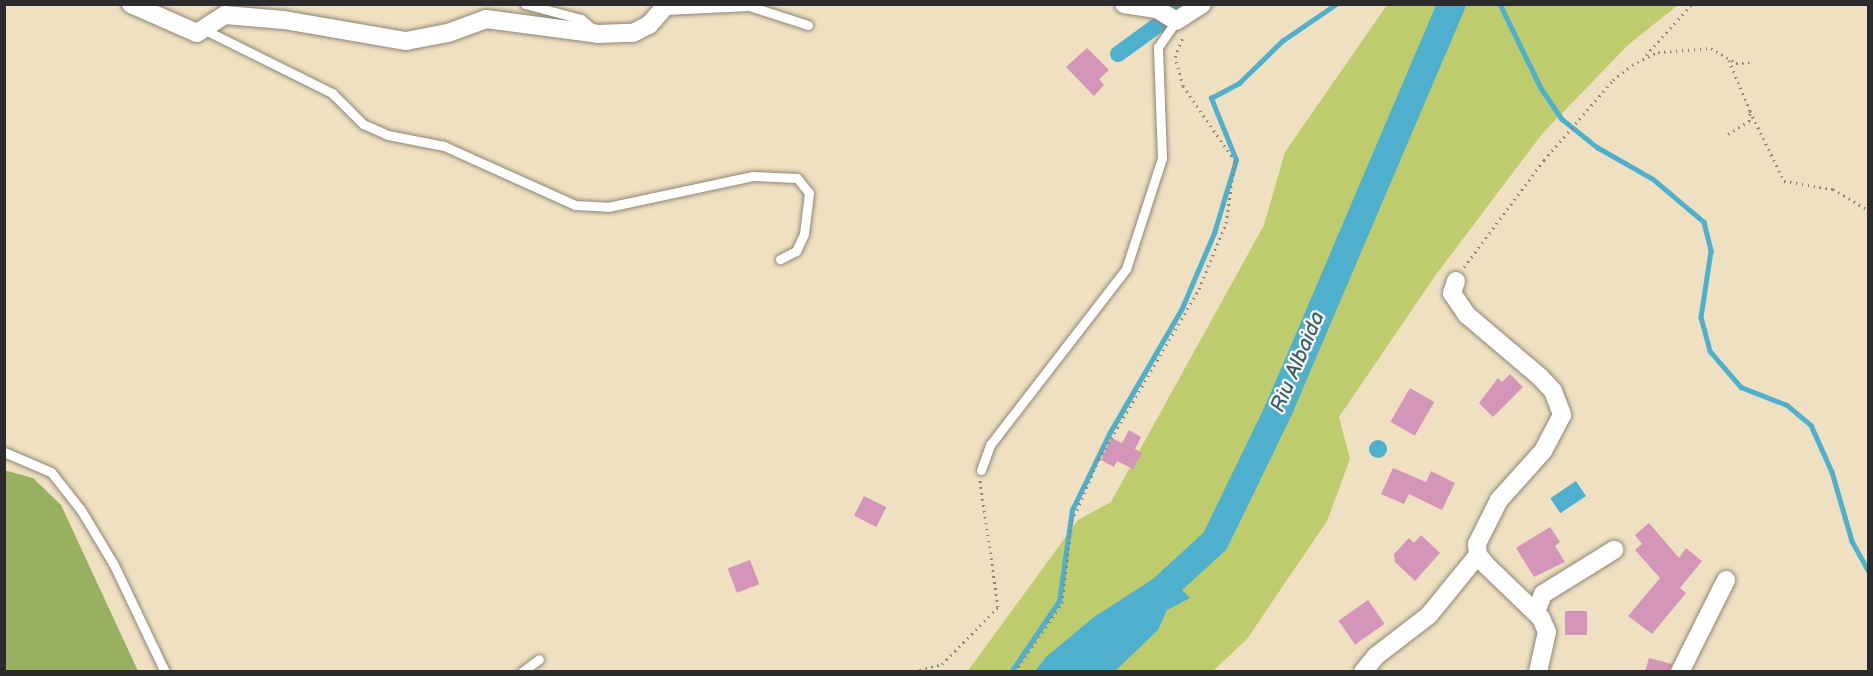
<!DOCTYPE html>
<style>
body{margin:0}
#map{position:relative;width:1873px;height:676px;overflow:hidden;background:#efe0c1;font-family:"Balsamiq Sans",sans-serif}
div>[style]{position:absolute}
.green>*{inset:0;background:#bfcc6e}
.forest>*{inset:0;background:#97b061}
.water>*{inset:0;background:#4eb0cd;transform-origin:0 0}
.round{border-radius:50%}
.stream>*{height:4.5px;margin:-2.25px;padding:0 2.25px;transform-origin:2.25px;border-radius:2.25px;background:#4eb0cd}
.canal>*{height:16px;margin:-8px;padding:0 8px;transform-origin:8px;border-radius:8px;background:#4eb0cd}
.river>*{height:28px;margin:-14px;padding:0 14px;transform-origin:14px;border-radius:14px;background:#4eb0cd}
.building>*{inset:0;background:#d395b8;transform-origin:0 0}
.path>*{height:3px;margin-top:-1.5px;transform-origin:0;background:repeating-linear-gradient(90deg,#8d8676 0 1.5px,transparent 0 6px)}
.roads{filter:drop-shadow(0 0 2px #8d8676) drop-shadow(0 0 2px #8d8676)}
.service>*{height:9px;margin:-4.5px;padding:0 4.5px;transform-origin:4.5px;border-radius:4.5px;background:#fff}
.minor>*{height:18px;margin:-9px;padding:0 9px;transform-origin:9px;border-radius:9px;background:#fff}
span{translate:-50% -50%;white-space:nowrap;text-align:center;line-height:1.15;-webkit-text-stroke:4.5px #fdfcf7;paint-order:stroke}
.water-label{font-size:21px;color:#39606c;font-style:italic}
.frame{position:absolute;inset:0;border:6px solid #2b2b2b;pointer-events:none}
</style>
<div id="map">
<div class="green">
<div style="clip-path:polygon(1387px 5px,1678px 5px,1628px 45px,1542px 134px,1435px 276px,1339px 417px,1350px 459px,1327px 521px,1247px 639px,1213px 671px,967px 672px,1078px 520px,1111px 502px,1264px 225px,1285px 152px)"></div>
</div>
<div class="forest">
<div style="clip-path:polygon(4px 470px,33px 478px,61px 505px,138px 671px,5px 671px)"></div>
</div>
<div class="water">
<div class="round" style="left:1369px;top:440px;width:18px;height:18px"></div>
<div style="left:1576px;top:481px;width:18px;height:31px;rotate:56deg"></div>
<div style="clip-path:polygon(1164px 572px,1190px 598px,1167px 610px,1158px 630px,1115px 671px,1035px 671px,1046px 657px,1094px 617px)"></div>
</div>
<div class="stream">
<div style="left:1500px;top:4px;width:93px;rotate:64deg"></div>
<div style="left:1541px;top:88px;width:37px;rotate:56deg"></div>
<div style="left:1562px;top:119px;width:45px;rotate:38.7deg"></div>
<div style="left:1597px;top:147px;width:64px;rotate:29.7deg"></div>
<div style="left:1653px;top:179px;width:67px;rotate:40.1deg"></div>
<div style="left:1704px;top:222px;width:30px;rotate:76deg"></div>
<div style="left:1711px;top:251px;width:67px;rotate:98.6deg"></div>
<div style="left:1701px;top:317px;width:35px;rotate:75deg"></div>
<div style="left:1710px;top:351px;width:48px;rotate:49.3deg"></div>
<div style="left:1741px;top:387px;width:49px;rotate:21.4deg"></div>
<div style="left:1787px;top:405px;width:31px;rotate:40deg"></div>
<div style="left:1811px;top:425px;width:51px;rotate:65.9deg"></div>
<div style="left:1832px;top:472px;width:72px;rotate:73.8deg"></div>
<div style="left:1852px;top:541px;width:33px;rotate:61deg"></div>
<div style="left:1011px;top:672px;width:86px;rotate:-55.9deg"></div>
<div style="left:1059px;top:601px;width:92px;rotate:-81.9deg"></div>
<div style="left:1072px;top:510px;width:85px;rotate:-64deg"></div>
<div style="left:1109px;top:434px;width:146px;rotate:-59.9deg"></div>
<div style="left:1182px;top:308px;width:82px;rotate:-66.9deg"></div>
<div style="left:1214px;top:233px;width:76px;rotate:-73.2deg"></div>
<div style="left:1236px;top:160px;width:67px;rotate:-112deg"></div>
<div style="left:1211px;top:98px;width:32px;rotate:-28deg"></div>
<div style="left:1239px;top:83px;width:60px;rotate:-44.3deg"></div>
<div style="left:1282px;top:41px;width:65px;rotate:-34.4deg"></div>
</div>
<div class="canal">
<div style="left:1118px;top:54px;width:77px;rotate:-36deg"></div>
</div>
<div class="river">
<div style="left:1143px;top:607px;width:98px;rotate:-42.5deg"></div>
<div style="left:1215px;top:541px;width:147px;rotate:-64.1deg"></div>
<div style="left:1279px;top:409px;width:440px;rotate:-66.9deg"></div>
</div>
<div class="building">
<div style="clip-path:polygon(1087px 48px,1109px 70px,1099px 79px,1104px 85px,1094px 96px,1066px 67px)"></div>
<div style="clip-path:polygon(1510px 374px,1523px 387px,1493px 417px,1479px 403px,1498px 378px,1502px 382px)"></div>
<div style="left:1410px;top:388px;width:28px;height:39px;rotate:30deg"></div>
<div style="clip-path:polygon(1129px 430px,1141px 437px,1135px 449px,1142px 453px,1133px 469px,1117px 461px,1114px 467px,1101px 460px,1111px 438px,1122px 443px)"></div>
<div style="clip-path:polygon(1393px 468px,1426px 482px,1431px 471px,1455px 483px,1442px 510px,1409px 494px,1404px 504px,1381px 494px)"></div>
<div style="left:864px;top:496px;width:25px;height:22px;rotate:27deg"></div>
<div style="clip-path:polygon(1649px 523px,1679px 558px,1686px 548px,1702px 561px,1680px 588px,1686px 593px,1652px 634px,1628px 616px,1660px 578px,1635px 550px,1642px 544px,1635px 535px)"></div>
<div style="clip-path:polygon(1550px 527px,1560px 542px,1555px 546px,1565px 562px,1534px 577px,1516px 548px)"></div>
<div style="clip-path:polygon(1421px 535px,1440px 553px,1415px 581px,1395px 562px,1394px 554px,1409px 538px,1414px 543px)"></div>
<div style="left:750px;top:560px;width:26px;height:24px;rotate:69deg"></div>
<div style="left:1368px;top:600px;width:29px;height:36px;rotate:55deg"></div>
<div style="left:1565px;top:611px;width:22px;height:24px"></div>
<div style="clip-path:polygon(1649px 658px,1672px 664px,1669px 672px,1645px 672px)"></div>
</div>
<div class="path">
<div style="left:1646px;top:55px;width:69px;rotate:-48deg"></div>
<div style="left:1750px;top:111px;width:78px;rotate:64.1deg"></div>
<div style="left:1784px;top:181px;width:50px;rotate:9.3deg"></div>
<div style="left:1833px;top:189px;width:41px;rotate:31deg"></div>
<div style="left:1728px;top:134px;width:25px;rotate:-32deg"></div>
<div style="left:1749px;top:121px;width:10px;rotate:-84deg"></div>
<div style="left:1750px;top:111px;width:55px;rotate:-112.4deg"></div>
<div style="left:1464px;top:267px;width:134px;rotate:-53.2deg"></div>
<div style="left:1544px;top:160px;width:106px;rotate:-49.2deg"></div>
<div style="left:1613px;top:80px;width:24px;rotate:-38deg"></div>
<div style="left:1632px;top:65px;width:29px;rotate:-27deg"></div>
<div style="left:1658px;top:52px;width:53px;rotate:-4.3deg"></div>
<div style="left:1711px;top:48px;width:29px;rotate:31deg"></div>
<div style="left:1736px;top:63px;width:16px;rotate:-4deg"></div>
<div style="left:812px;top:672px;width:83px"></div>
<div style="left:914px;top:672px;width:29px;rotate:-16deg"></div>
<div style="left:942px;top:664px;width:80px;rotate:-45.5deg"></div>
<div style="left:998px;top:607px;width:128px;rotate:-98.1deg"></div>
<div style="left:1015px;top:672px;width:83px;rotate:-55.7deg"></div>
<div style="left:1062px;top:603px;width:83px;rotate:-83deg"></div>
<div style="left:1072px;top:521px;width:68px;rotate:-66.5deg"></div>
<div style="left:1099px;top:459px;width:197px;rotate:-59.5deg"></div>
<div style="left:1199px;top:289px;width:71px;rotate:-67.8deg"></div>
<div style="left:1226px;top:223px;width:63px;rotate:-81.7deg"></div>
<div style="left:1235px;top:161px;width:91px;rotate:-124.7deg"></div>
<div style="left:1183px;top:86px;width:30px;rotate:-105deg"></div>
<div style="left:1175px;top:57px;width:22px;rotate:-68deg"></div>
</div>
<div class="roads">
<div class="service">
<div style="left:525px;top:4px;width:58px;rotate:15deg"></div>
<div style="left:581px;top:19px;width:17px;rotate:40deg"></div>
<div style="left:663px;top:10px;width:86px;rotate:-2.7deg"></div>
<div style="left:749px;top:6px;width:62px;rotate:17.9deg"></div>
<div style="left:203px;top:29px;width:144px;rotate:26.4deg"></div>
<div style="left:332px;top:93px;width:44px;rotate:45deg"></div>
<div style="left:363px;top:124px;width:27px;rotate:24deg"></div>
<div style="left:388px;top:135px;width:57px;rotate:11.1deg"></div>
<div style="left:444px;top:146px;width:144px;rotate:24.2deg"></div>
<div style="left:575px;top:205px;width:33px;rotate:3deg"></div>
<div style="left:608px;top:207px;width:148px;rotate:-12.1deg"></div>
<div style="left:753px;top:176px;width:44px;rotate:2.6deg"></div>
<div style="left:797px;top:178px;width:19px;rotate:51deg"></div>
<div style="left:809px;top:193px;width:41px;rotate:97deg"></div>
<div style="left:804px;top:234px;width:19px;rotate:115deg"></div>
<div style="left:796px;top:251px;width:18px;rotate:153deg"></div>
<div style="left:4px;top:452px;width:51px;rotate:23.1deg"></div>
<div style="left:51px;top:472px;width:48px;rotate:51.7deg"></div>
<div style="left:81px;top:510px;width:64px;rotate:59deg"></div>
<div style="left:114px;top:565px;width:119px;rotate:64.5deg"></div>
<div style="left:981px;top:470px;width:27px;rotate:-70deg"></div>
<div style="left:990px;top:445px;width:222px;rotate:-52.3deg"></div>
<div style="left:1126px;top:269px;width:117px;rotate:-72deg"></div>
<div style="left:1162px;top:158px;width:111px;rotate:-92.1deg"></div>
<div style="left:1158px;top:47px;width:32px;rotate:-55deg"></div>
<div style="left:522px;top:672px;width:21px;rotate:-37deg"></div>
</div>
<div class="minor">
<div style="left:131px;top:4px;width:72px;rotate:23.7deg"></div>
<div style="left:197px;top:33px;width:33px;rotate:-33deg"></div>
<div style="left:225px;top:15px;width:59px;rotate:4.8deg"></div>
<div style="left:284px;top:20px;width:124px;rotate:9.8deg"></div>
<div style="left:406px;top:41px;width:43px;rotate:-10.8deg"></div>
<div style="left:448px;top:33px;width:40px;rotate:-20.2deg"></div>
<div style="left:486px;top:19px;width:113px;rotate:7.6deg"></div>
<div style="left:598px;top:34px;width:35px;rotate:-2deg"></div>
<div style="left:633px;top:33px;width:18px;rotate:-27deg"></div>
<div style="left:649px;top:25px;width:28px;rotate:-49deg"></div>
<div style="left:1124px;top:4px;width:33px;rotate:9deg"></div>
<div style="left:1157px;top:9px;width:22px;rotate:32deg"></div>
<div style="left:1176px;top:21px;width:31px;rotate:-33deg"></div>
<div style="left:1456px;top:281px;width:13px;rotate:108deg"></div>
<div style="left:1452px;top:293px;width:27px;rotate:56deg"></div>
<div style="left:1467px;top:315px;width:96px;rotate:40.3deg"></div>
<div style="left:1540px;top:377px;width:19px;rotate:47deg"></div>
<div style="left:1553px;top:391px;width:26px;rotate:69deg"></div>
<div style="left:1562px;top:415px;width:41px;rotate:117.8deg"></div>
<div style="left:1543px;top:451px;width:66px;rotate:131.9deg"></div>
<div style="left:1499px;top:500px;width:49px;rotate:116.6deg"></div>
<div style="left:1477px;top:544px;width:11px;rotate:85deg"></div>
<div style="left:1478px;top:555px;width:13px;rotate:51deg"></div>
<div style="left:1486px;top:565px;width:76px;rotate:43.9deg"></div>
<div style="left:1541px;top:618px;width:15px;rotate:67deg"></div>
<div style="left:1547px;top:632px;width:41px;rotate:102.7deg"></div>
<div style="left:1536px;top:612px;width:19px;rotate:-69deg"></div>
<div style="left:1543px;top:594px;width:84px;rotate:-31.8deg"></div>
<div style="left:1363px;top:672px;width:21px;rotate:-51deg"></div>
<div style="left:1376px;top:656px;width:67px;rotate:-37.7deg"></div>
<div style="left:1429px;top:615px;width:77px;rotate:-50.8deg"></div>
<div style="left:1680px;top:672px;width:103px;rotate:-63.4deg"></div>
</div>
</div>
<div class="water-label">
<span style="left:1298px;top:362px;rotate:-67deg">Riu Albaida</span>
</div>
<div class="frame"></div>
</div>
